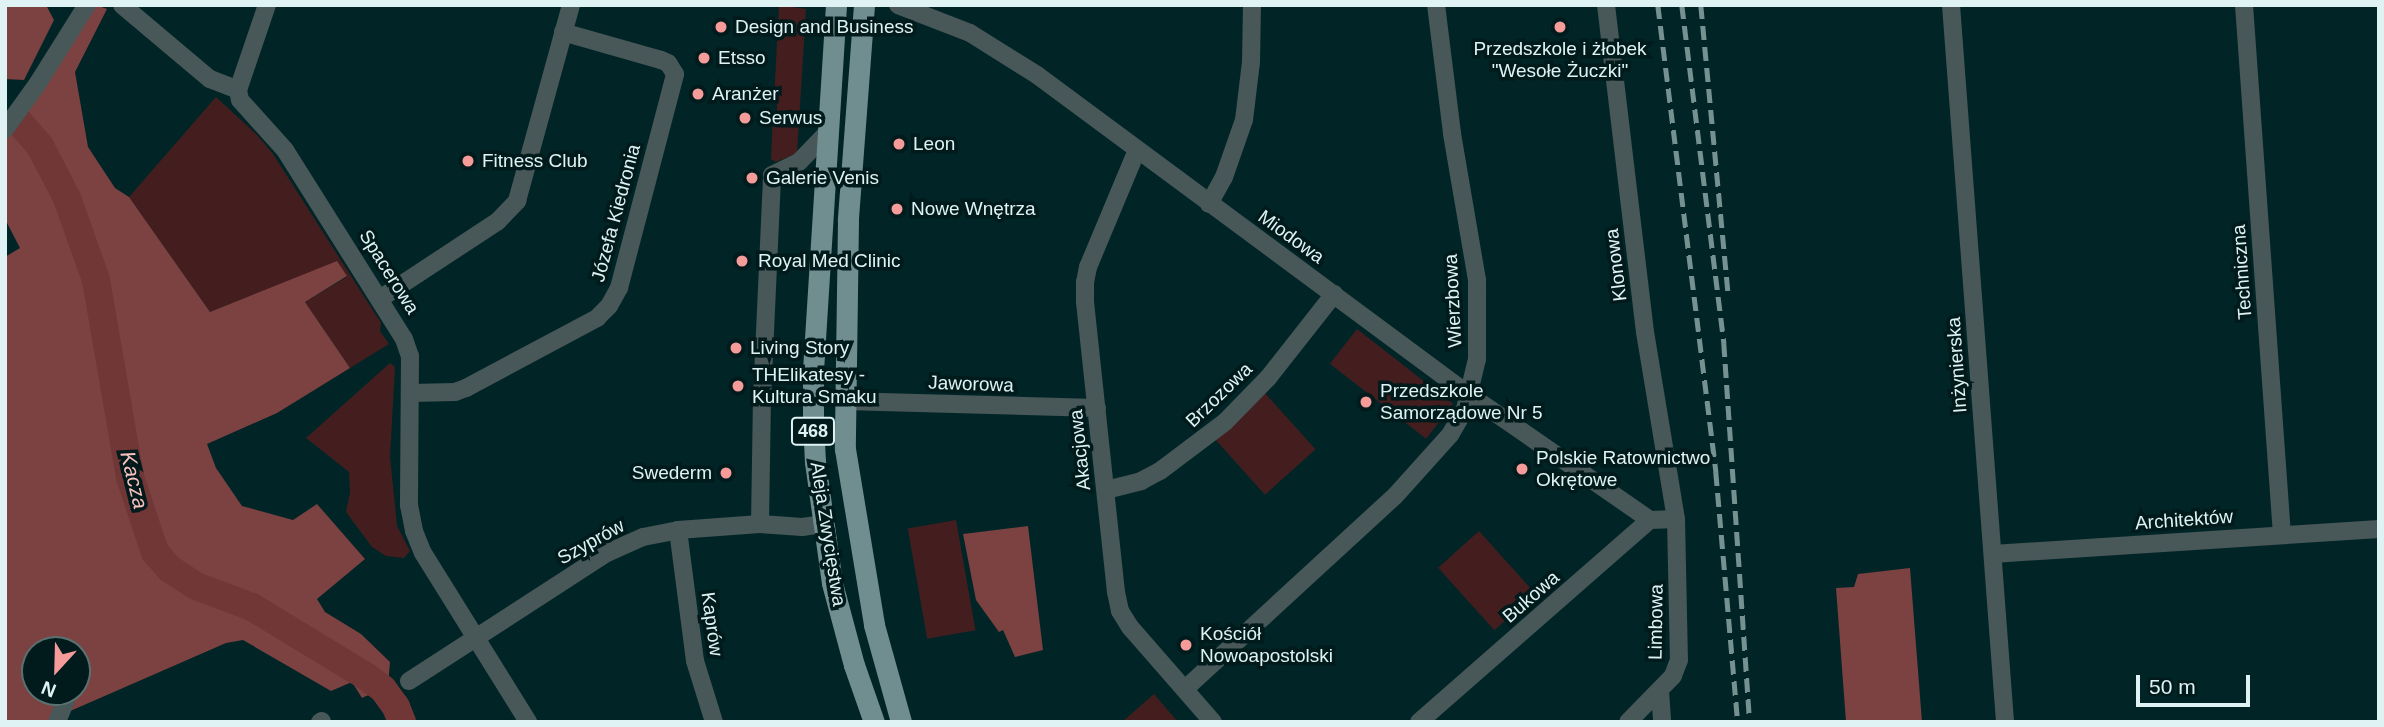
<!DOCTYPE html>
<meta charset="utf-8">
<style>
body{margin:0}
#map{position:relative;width:2384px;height:727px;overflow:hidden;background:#012527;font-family:Helvetica,sans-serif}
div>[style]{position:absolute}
.green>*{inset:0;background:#441e1e;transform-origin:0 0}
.forest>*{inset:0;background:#7c4141}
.river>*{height:28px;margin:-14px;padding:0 14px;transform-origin:14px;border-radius:14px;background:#713737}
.street>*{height:18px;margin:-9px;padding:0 9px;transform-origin:9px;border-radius:9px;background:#485757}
.primary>*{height:21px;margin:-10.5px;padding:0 10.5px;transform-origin:10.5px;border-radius:10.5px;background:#708e90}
.rail>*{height:4.5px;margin-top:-2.25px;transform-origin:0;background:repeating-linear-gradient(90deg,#769192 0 14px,transparent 0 21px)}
.dots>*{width:19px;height:19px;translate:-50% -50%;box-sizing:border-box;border:4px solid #011a1c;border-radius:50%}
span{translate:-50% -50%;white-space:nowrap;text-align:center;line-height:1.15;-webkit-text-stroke:7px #011a1c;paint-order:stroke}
.shield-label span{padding:2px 5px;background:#011a1c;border:2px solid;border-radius:5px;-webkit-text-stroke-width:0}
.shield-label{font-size:18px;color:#e0f3f4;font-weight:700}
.poi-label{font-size:19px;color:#e0f3f4}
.left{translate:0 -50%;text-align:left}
.right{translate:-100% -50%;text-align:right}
.street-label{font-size:19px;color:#e0f3f4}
.water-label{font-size:21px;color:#fbc1bf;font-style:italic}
.frame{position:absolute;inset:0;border:7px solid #e0f3f4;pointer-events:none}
.north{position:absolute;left:21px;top:636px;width:70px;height:70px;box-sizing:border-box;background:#011a1c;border:2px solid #5a7172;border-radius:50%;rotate:202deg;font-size:19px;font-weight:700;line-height:28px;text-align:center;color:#e0f3f4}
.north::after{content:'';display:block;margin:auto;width:24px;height:32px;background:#f59b9a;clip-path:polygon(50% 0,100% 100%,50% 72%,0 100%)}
.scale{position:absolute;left:2136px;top:675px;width:114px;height:32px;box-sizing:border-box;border:4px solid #e0f3f4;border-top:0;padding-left:9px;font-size:21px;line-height:24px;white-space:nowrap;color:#e0f3f4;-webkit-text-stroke:5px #011a1c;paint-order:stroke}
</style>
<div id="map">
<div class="green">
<div style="clip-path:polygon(779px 5px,806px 9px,797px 153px,776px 162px,771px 159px,773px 114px,777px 114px,777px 102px,774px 100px)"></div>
<div style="clip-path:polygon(216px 97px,257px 135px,273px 154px,381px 323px,380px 331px,389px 344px,350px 368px,305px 302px,347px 277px,337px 262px,210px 312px,129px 197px)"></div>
<div style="left:1357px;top:329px;width:122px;height:44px;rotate:38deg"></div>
<div style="clip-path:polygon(390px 363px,395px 367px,390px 457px,397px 526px,410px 551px,404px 558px,386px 556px,372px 547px,346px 512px,350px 492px,349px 472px,306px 438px)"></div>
<div style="left:1264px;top:392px;width:77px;height:68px;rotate:48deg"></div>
<div style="left:956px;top:520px;width:112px;height:49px;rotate:80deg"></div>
<div style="left:1479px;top:531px;width:84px;height:55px;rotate:48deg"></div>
<div style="clip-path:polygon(1154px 694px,1178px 722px,1122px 722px)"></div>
</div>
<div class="forest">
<div style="clip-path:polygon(5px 5px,46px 5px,54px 20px,24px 80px,5px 79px)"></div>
<div style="clip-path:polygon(evenodd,96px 5px,107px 9px,75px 72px,88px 147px,115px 188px,129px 197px,210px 312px,337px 261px,347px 276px,305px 302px,350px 368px,277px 413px,207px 444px,216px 468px,242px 506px,293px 520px,317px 504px,365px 559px,317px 599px,325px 612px,361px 634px,390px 662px,388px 686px,362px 698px,352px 682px,331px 691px,243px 640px,226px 643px,68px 712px,53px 722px,5px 722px,5px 257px,20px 248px,5px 219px,5px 137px,29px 110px,96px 5px,35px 650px,77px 650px,77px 692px,35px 692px,35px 650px)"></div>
<div style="clip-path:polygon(1028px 526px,1043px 650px,1015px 657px,1003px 630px,999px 632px,976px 600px,963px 534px)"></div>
<div style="clip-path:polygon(1910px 568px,1922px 722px,1846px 722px,1836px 588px,1854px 587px,1858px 574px)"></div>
</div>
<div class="river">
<div style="left:20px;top:123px;width:30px;rotate:49deg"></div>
<div style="left:40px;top:146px;width:59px;rotate:62.6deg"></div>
<div style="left:67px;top:198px;width:87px;rotate:70.5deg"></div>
<div style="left:96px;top:280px;width:200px;rotate:80.2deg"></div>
<div style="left:130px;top:477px;width:79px;rotate:71.6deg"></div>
<div style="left:155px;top:552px;width:23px;rotate:49deg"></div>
<div style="left:170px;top:569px;width:31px;rotate:33deg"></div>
<div style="left:196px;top:586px;width:60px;rotate:20.6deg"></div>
<div style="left:252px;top:607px;width:135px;rotate:31.3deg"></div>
<div style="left:367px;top:677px;width:20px;rotate:37deg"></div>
<div style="left:383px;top:689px;width:22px;rotate:54deg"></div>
<div style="left:396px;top:707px;width:16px;rotate:68deg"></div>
</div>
<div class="street">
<div style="left:122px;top:5px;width:115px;rotate:40.1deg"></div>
<div style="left:210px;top:79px;width:30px;rotate:21deg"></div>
<div style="left:898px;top:5px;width:77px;rotate:21.3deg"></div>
<div style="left:970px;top:33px;width:79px;rotate:32.1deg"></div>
<div style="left:1037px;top:75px;width:536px;rotate:36.51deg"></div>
<div style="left:1468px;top:394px;width:221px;rotate:34.7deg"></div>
<div style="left:1606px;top:5px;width:329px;rotate:83.2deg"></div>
<div style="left:1645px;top:332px;width:190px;rotate:80.6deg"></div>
<div style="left:1676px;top:519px;width:141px;rotate:88.8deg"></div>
<div style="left:1679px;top:660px;width:17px;rotate:111deg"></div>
<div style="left:1673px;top:676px;width:64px;rotate:134.4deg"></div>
<div style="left:1951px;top:5px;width:719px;rotate:85.69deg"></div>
<div style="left:2244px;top:5px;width:531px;rotate:85.9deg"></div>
<div style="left:238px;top:90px;width:10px;rotate:79deg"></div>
<div style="left:240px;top:100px;width:67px;rotate:48deg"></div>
<div style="left:285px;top:150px;width:223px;rotate:57.8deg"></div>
<div style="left:404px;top:339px;width:18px;rotate:71deg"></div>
<div style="left:410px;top:356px;width:149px;rotate:90.4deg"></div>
<div style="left:409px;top:505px;width:26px;rotate:79deg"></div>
<div style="left:414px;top:531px;width:24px;rotate:68deg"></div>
<div style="left:423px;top:553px;width:199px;rotate:58.1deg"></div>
<div style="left:238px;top:90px;width:90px;rotate:-71.2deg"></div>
<div style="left:5px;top:129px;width:57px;rotate:-54.3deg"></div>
<div style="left:38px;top:83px;width:92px;rotate:-57.9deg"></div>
<div style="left:1137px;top:150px;width:127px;rotate:112.7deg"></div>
<div style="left:1088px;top:267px;width:15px;rotate:101deg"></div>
<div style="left:1085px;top:282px;width:20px;rotate:90deg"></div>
<div style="left:1085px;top:302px;width:292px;rotate:83.9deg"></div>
<div style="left:1116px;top:592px;width:19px;rotate:78deg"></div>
<div style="left:1120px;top:611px;width:19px;rotate:58deg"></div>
<div style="left:1130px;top:627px;width:126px;rotate:48.9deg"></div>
<div style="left:1209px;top:204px;width:31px;rotate:-61deg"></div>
<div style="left:1224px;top:177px;width:60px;rotate:-70.7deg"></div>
<div style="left:1244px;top:120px;width:58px;rotate:-83.1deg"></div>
<div style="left:1251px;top:62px;width:57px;rotate:-89deg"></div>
<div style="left:381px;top:298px;width:140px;rotate:-33.3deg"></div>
<div style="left:498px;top:221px;width:28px;rotate:-46deg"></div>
<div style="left:517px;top:201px;width:203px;rotate:-74.6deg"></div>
<div style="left:411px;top:393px;width:44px;rotate:-1.3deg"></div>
<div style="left:455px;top:392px;width:12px;rotate:-20deg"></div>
<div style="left:466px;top:388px;width:149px;rotate:-28.1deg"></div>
<div style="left:597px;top:318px;width:17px;rotate:-45deg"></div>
<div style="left:609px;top:306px;width:21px;rotate:-61deg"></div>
<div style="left:619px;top:288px;width:221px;rotate:-75.3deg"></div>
<div style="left:675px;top:74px;width:13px;rotate:-122deg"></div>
<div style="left:668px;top:63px;width:8px;rotate:-157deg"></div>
<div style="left:661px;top:60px;width:102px;rotate:-164.1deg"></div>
<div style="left:844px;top:401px;width:253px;rotate:1.6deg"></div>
<div style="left:1106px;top:490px;width:36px;rotate:-14deg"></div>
<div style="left:1141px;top:481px;width:21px;rotate:-28deg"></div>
<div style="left:1160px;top:471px;width:81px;rotate:-37deg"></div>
<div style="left:1225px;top:422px;width:62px;rotate:-45.7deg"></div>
<div style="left:1268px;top:378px;width:107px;rotate:-51.8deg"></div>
<div style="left:760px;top:524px;width:126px;rotate:-89.1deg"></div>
<div style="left:762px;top:398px;width:223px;rotate:-87.4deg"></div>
<div style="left:772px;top:175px;width:30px;rotate:-26deg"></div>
<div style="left:799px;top:162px;width:40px;rotate:-46deg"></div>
<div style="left:678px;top:530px;width:132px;rotate:82.6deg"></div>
<div style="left:695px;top:661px;width:64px;rotate:72.7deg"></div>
<div style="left:1993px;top:554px;width:387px;rotate:-3.7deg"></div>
<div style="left:409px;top:681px;width:236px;rotate:-32.9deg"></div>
<div style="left:607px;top:553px;width:39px;rotate:-24deg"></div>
<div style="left:643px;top:537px;width:36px;rotate:-11deg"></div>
<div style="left:678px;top:530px;width:82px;rotate:-4.2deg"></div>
<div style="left:760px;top:524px;width:42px;rotate:4.1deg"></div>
<div style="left:802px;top:527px;width:21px;rotate:-8deg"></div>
<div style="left:1185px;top:689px;width:285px;rotate:-42.6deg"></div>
<div style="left:1395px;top:496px;width:82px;rotate:-48deg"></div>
<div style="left:1450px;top:435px;width:30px;rotate:-60deg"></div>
<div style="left:1465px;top:409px;width:51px;rotate:-76.5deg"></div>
<div style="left:1477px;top:359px;width:79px;rotate:-90deg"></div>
<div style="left:1477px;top:280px;width:149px;rotate:-99.7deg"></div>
<div style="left:1452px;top:133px;width:129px;rotate:-97.1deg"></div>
<div style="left:1660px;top:691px;width:31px;rotate:86deg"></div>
<div style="left:57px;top:722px;width:32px;rotate:-68deg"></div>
<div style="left:320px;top:722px;width:2px;rotate:-27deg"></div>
<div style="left:1419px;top:722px;width:307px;rotate:-41.2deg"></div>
<div style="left:1650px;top:520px;width:26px;rotate:-2deg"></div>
</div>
<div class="primary">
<div style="left:836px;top:5px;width:363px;rotate:93.6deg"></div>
<div style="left:813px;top:367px;width:53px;rotate:90deg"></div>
<div style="left:813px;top:420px;width:42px;rotate:87.3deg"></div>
<div style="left:815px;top:462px;width:122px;rotate:82deg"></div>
<div style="left:832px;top:583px;width:85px;rotate:75deg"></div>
<div style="left:854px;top:665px;width:60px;rotate:70.7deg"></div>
<div style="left:864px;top:5px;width:216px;rotate:94.3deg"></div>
<div style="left:848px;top:220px;width:229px;rotate:90.8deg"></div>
<div style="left:845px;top:449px;width:178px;rotate:80.6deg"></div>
<div style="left:874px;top:625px;width:101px;rotate:74.4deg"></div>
</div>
<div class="rail">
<div style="left:1658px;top:5px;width:471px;rotate:82.9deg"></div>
<div style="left:1716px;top:472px;width:251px;rotate:85deg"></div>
<div style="left:1682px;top:5px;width:341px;rotate:82.9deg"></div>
<div style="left:1724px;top:343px;width:380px;rotate:86.1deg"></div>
<div style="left:1701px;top:5px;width:287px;rotate:84.6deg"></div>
</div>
<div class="dots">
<div style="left:721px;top:27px;background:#f59b9a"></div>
<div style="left:1560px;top:27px;background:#f59b9a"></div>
<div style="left:704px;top:58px;background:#f59b9a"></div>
<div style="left:698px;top:94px;background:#f59b9a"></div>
<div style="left:745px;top:118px;background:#f59b9a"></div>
<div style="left:899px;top:144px;background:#f59b9a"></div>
<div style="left:468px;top:161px;background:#f59b9a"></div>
<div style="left:752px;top:178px;background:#f59b9a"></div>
<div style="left:897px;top:209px;background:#f59b9a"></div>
<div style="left:742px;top:261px;background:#f59b9a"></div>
<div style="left:736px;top:348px;background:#f59b9a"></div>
<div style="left:738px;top:386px;background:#f59b9a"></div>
<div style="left:1366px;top:402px;background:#f59b9a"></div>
<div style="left:1522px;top:469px;background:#f59b9a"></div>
<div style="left:726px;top:473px;background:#f59b9a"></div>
<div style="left:1186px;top:645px;background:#f59b9a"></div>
</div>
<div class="shield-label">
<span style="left:813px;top:431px">468</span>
</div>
<div class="poi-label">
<span class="left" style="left:735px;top:27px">Design and Business</span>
<span style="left:1560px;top:60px">Przedszkole i żłobek<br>"Wesołe Żuczki"</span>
<span class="left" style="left:718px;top:58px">Etsso</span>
<span class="left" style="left:712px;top:94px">Aranżer</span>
<span class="left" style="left:759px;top:118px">Serwus</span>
<span class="left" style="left:913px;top:144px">Leon</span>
<span class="left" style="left:482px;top:161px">Fitness Club</span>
<span class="left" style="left:766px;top:178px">Galerie Venis</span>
<span class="left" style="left:911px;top:209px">Nowe Wnętrza</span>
<span class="left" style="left:758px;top:261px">Royal Med Clinic</span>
<span class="left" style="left:750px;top:348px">Living Story</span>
<span class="left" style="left:752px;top:386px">THElikatesy -<br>Kultura Smaku</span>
<span class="left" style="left:1380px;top:402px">Przedszkole<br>Samorządowe Nr 5</span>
<span class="left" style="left:1536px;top:469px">Polskie Ratownictwo<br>Okrętowe</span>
<span class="right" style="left:712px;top:473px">Swederm</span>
<span class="left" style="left:1200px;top:645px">Kościół<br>Nowoapostolski</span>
</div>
<div class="street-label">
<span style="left:616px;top:213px;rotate:-75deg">Józefa Kiedronia</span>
<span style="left:1291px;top:237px;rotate:36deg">Miodowa</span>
<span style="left:1616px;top:265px;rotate:-97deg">Klonowa</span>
<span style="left:389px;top:272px;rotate:58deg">Spacerowa</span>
<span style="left:2242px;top:272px;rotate:-94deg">Techniczna</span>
<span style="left:1453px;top:301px;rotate:-93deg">Wierzbowa</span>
<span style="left:1957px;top:365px;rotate:-94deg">Inżynierska</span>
<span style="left:971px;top:384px;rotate:2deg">Jaworowa</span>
<span style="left:1219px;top:395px;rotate:-44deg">Brzozowa</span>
<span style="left:1080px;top:450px;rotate:-96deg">Akacjowa</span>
<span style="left:2184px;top:520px;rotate:-4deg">Architektów</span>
<span style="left:828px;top:534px;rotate:81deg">Aleja Zwycięstwa</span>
<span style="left:591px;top:542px;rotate:-29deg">Szyprów</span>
<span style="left:1531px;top:597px;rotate:-41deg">Bukowa</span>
<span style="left:1656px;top:622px;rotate:-89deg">Limbowa</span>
<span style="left:712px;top:624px;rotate:82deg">Kaprów</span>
</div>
<div class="water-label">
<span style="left:134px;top:480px;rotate:76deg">Kacza</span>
</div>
<div class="frame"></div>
<div class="north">N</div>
<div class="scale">50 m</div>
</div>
